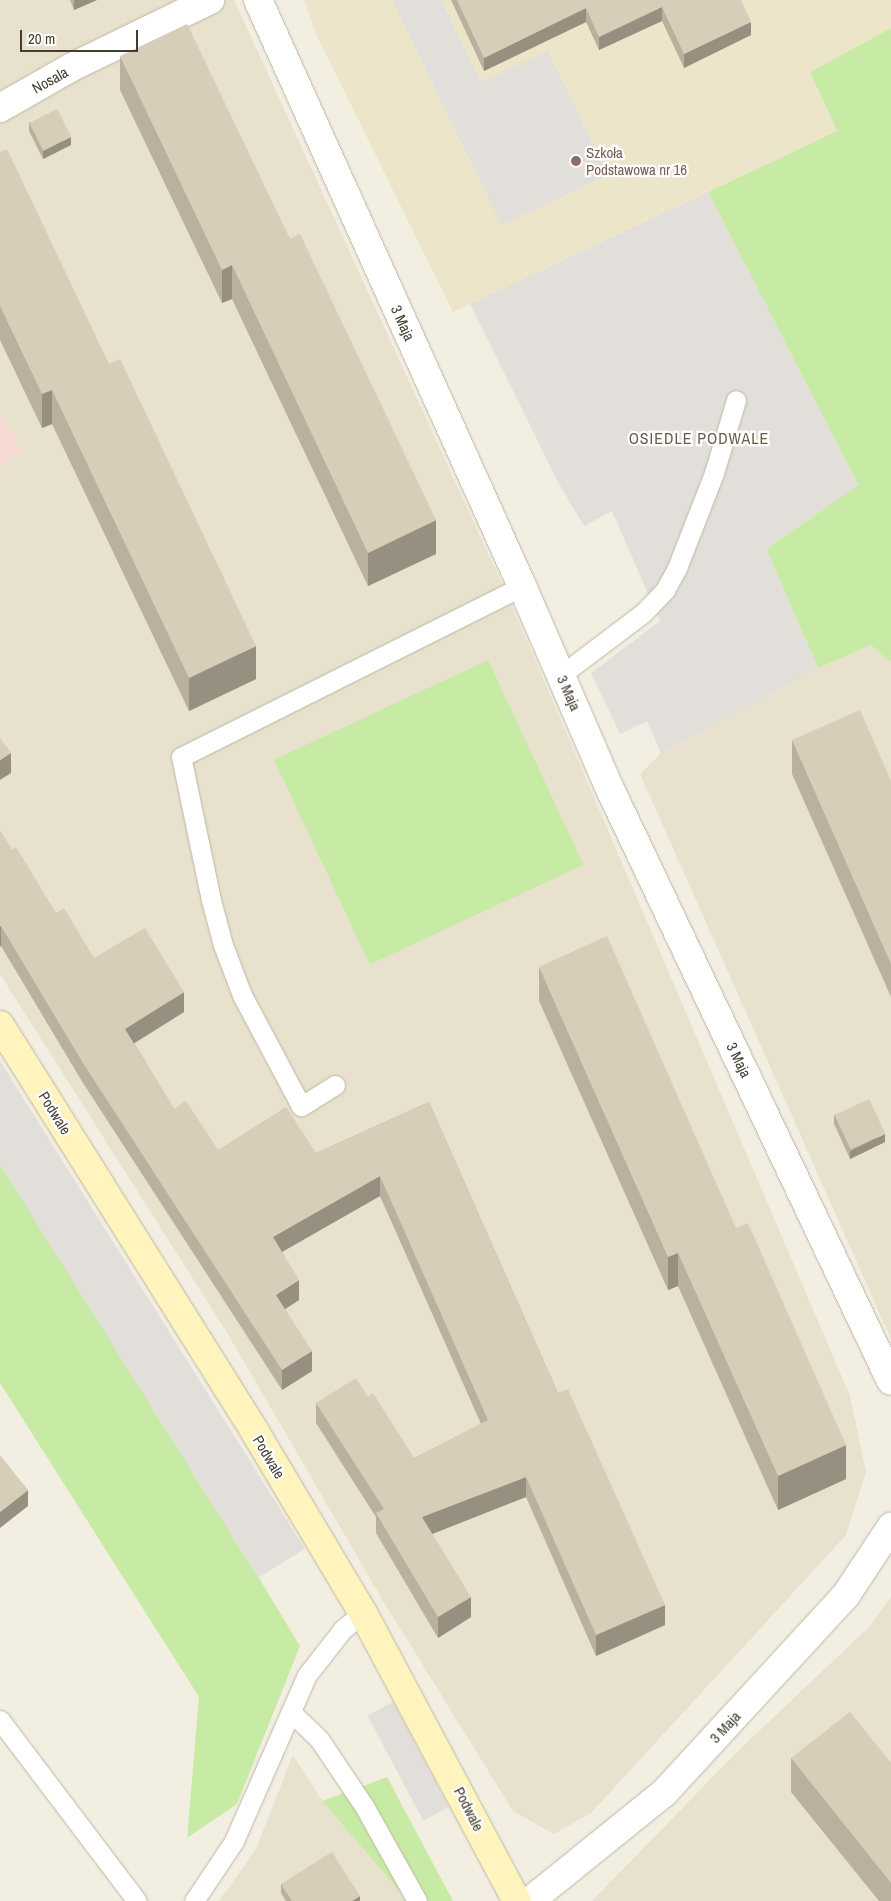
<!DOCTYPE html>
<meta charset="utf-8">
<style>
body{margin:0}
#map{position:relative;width:891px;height:1901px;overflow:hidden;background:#f2eee1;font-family:"Archivo Narrow",sans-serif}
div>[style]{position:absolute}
.residential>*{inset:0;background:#e7e1ce}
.education>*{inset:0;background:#ede5c9}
.medical>*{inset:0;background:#f5d9d2}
.green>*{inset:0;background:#c7eba5;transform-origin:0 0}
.parking>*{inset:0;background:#e2dfda;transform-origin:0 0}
.roads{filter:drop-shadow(0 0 1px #beb7a3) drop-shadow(0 0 1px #beb7a3)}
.lane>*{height:19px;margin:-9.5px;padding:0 9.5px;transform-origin:9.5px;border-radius:9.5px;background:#fff}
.street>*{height:28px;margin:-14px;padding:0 14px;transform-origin:14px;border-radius:14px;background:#fff}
.secondary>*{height:28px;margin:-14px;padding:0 14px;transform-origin:14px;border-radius:14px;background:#fff4be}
.wall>*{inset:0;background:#bab09e}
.shaded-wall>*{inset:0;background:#979081;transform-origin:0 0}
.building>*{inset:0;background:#d8cdb8;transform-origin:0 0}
.dots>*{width:14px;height:14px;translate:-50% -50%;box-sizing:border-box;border:2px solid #fff;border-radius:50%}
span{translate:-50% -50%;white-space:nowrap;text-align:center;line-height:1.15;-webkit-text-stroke:4.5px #fff;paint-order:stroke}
.street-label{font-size:15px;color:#443e31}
.education-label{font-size:15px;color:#785e54}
.left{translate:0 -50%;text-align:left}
.neighbourhood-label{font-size:16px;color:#675d48;letter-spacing:1px}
.scale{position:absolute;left:20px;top:30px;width:118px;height:22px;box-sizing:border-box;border:2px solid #443e31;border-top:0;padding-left:6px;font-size:15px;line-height:18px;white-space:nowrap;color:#443e31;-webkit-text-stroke:4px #fff;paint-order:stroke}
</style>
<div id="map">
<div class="residential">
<div style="clip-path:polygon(0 0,234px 0,509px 599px,850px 1396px,866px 1472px,846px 1535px,591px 1813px,554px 1834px,513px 1811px,382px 1599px,226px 1331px,0 974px)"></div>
<div style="clip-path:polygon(871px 645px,891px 662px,891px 1339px,640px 774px,661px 753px,745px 707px,818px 668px)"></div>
<div style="clip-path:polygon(891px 1597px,891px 1901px,592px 1901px,738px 1751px,869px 1627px)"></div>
<div style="clip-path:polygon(293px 1755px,322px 1801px,408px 1901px,219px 1901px,255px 1851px)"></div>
</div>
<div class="education">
<div style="clip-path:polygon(304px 0,891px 0,891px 28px,810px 72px,837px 131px,453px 312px,317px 36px)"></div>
</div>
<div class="medical">
<div style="clip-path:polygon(0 412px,22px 453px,0 467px)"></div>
</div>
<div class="green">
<div style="clip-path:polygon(891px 28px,891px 662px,871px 645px,818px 668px,766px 549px,858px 485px,708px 192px,837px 131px,810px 72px)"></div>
<div style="left:488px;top:660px;width:226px;height:236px;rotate:65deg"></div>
<div style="clip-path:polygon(0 1149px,300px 1646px,237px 1804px,187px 1838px,199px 1697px,0 1383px)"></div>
<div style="clip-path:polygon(387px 1777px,453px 1901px,408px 1901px,322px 1801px)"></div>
</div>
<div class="parking">
<div style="clip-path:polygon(392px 0,441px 0,481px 82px,548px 51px,608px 175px,502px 226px)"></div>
<div style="clip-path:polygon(708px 192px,858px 485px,766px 549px,818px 668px,661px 753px,647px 721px,620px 734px,591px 673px,660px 621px,612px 511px,584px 526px,558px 482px,470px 304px)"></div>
<div style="left:0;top:1061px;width:575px;height:55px;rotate:58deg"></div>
<div style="left:393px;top:1702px;width:119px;height:29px;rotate:62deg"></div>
</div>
<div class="roads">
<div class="lane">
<div style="left:561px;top:675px;width:103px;rotate:-37.1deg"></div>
<div style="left:643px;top:613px;width:32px;rotate:-46deg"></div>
<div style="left:665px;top:590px;width:25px;rotate:-61deg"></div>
<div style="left:677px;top:568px;width:102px;rotate:-68.7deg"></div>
<div style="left:714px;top:473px;width:76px;rotate:-73.2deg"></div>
<div style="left:335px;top:1085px;width:40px;rotate:148deg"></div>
<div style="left:301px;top:1106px;width:126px;rotate:-118deg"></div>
<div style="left:242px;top:995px;width:53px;rotate:-110.8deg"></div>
<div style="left:223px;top:945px;width:47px;rotate:-104.9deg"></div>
<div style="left:211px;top:900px;width:146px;rotate:-101.8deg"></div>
<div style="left:181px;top:757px;width:381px;rotate:-26.6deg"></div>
<div style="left:291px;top:1712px;width:39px;rotate:44deg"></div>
<div style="left:319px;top:1739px;width:81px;rotate:56.1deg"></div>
<div style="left:364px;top:1806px;width:109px;rotate:60.8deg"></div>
<div style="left:0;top:1720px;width:227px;rotate:52.9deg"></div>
<div style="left:194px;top:1901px;width:72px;rotate:-56.3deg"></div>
<div style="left:234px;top:1841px;width:181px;rotate:-66.3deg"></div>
<div style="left:307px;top:1675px;width:58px;rotate:-52deg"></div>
<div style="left:343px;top:1629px;width:26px;rotate:-39deg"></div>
</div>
<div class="street">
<div style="left:258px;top:0;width:643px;rotate:65.75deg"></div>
<div style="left:522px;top:586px;width:221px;rotate:66.6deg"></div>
<div style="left:610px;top:789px;width:655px;rotate:64.61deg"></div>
<div style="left:0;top:108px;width:81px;rotate:-29.7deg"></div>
<div style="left:70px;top:68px;width:156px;rotate:-25.9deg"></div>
<div style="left:530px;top:1901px;width:172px;rotate:-38.9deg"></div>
<div style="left:664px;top:1793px;width:269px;rotate:-47.4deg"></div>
<div style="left:846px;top:1595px;width:82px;rotate:-56.5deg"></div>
</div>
<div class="secondary">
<div style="left:0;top:1025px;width:480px;rotate:57.9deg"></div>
<div style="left:255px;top:1432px;width:211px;rotate:59.2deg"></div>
<div style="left:363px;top:1613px;width:327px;rotate:61.9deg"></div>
</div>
</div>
<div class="wall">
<div style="clip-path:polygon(70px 0,97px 0,74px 10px)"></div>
<div style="clip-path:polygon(451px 0,741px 0,751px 35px,684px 68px,662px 21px,599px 50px,586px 22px,484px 71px)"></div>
<div style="clip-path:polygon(120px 56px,436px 554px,368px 586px,232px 299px,222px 303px,120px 90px)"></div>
<div style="clip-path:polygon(29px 122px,71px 145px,43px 159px,29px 131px)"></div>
<div style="clip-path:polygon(0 152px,109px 364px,256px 679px,189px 711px,52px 424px,42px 428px,0 340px)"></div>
<div style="clip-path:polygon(792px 740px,891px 781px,891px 997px,792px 774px)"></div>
<div style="clip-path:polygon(0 831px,12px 850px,56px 913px,94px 958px,184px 1012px,134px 1043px,174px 1109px,218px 1150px,316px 1153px,429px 1102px,558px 1393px,665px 1625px,596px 1656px,526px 1497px,432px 1534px,471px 1617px,438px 1638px,376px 1533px,376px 1517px,316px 1423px,316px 1403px,368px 1397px,414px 1458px,481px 1424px,380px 1196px,282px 1252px,299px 1300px,285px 1309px,312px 1371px,282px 1390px,83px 1083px,1px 946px,0 947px)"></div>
<div style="clip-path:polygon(539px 967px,846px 1479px,778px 1510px,678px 1286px,668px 1290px,539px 1001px)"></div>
<div style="clip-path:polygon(834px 1115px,885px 1142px,850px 1159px,834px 1124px)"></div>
<div style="clip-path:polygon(791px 1758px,891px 1763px,891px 1901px,879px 1901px,791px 1792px)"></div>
<div style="clip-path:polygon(281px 1884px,360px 1901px,286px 1901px,281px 1893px)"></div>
</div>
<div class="shaded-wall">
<div style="clip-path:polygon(74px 0,97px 0,74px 10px)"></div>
<div style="clip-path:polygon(662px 7px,662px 21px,599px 50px,599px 37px)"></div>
<div style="clip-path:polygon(586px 8px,586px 22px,484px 71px,484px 58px)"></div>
<div style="clip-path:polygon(751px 22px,751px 35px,684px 68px,684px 54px)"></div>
<div style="clip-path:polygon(71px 137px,71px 145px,43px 159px,43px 151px)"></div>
<div style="clip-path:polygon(232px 265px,232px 299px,222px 303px,222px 270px)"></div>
<div style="clip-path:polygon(52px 390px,52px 424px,42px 428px,42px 394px)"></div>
<div style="clip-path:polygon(436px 520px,436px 554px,368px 586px,368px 553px)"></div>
<div style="clip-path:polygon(256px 646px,256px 679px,189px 711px,189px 678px)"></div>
<div style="clip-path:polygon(11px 753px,11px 773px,0 780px,0 760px)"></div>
<div style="left:1px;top:926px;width:20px;height:1px;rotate:90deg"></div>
<div style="clip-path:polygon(184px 992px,184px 1012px,125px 1049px,125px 1029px)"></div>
<div style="clip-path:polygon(885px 1134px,885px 1142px,850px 1159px,850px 1151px)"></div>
<div style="clip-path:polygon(380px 1176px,380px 1196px,273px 1257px,273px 1237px)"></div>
<div style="clip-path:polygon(678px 1253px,678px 1286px,668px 1290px,668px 1257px)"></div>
<div style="clip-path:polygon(299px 1280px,299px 1300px,276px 1315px,276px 1295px)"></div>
<div style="clip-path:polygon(312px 1351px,312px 1371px,282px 1390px,282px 1370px)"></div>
<div style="clip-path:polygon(846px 1445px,846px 1479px,778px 1510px,778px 1476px)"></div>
<div style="clip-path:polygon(526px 1477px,526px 1497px,422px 1538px,422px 1517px)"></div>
<div style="clip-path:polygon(28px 1490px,28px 1506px,0 1528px,0 1512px)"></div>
<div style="clip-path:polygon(471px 1597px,471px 1617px,438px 1638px,438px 1617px)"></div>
<div style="clip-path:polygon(665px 1605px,665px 1625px,596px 1656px,596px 1635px)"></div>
<div style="clip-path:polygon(360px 1896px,360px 1901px,352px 1901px)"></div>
</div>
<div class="building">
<div style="clip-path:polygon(457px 0,741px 0,751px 22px,684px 54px,662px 7px,599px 37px,586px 8px,484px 58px)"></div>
<div style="clip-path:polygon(187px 24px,290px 239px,300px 234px,436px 520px,368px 553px,232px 265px,222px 270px,120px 56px)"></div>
<div style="left:57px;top:109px;width:31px;height:31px;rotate:63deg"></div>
<div style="clip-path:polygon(7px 149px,109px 364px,120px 359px,256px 646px,189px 678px,52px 390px,42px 394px,0 306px,0 152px)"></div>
<div style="clip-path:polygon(860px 710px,891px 781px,891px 964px,792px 740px)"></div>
<div style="clip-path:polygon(0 738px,11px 753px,0 760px)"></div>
<div style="clip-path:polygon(0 831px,12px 850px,16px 847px,56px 913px,64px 908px,94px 958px,145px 928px,184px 992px,125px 1029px,174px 1109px,186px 1101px,218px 1150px,286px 1107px,316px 1153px,429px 1102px,558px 1393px,568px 1389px,665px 1605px,596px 1635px,526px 1477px,422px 1517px,471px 1597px,438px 1617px,376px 1513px,384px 1509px,316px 1403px,356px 1378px,368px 1397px,373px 1393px,414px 1458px,488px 1420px,380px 1176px,273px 1237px,299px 1280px,276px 1295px,312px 1351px,282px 1370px,83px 1063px,1px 926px,0 927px)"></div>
<div style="clip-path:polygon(607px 936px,736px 1228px,748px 1223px,846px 1445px,778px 1476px,678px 1253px,668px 1257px,539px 967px)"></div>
<div style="left:869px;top:1099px;width:38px;height:38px;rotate:65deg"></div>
<div style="clip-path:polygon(0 1455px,28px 1490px,0 1512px)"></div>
<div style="clip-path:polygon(850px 1712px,891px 1763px,891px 1883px,791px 1758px)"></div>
<div style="clip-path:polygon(332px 1852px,360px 1896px,352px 1901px,292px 1901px,281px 1884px)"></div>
</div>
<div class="dots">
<div style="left:576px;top:161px;background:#8d6e63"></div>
</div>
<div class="street-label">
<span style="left:50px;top:80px;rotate:-29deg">Nosala</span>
<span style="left:403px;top:323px;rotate:66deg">3 Maja</span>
<span style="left:569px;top:693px;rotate:66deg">3 Maja</span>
<span style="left:739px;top:1060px;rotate:64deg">3 Maja</span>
<span style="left:55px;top:1113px;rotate:58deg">Podwale</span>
<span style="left:269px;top:1457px;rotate:59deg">Podwale</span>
<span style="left:725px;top:1727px;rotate:-47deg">3 Maja</span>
<span style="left:469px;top:1809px;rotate:63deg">Podwale</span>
</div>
<div class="education-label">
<span class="left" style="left:586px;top:161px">Szkoła<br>Podstawowa nr 16</span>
</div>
<div class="neighbourhood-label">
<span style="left:699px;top:438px">OSIEDLE PODWALE</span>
</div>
<div class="scale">20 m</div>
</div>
